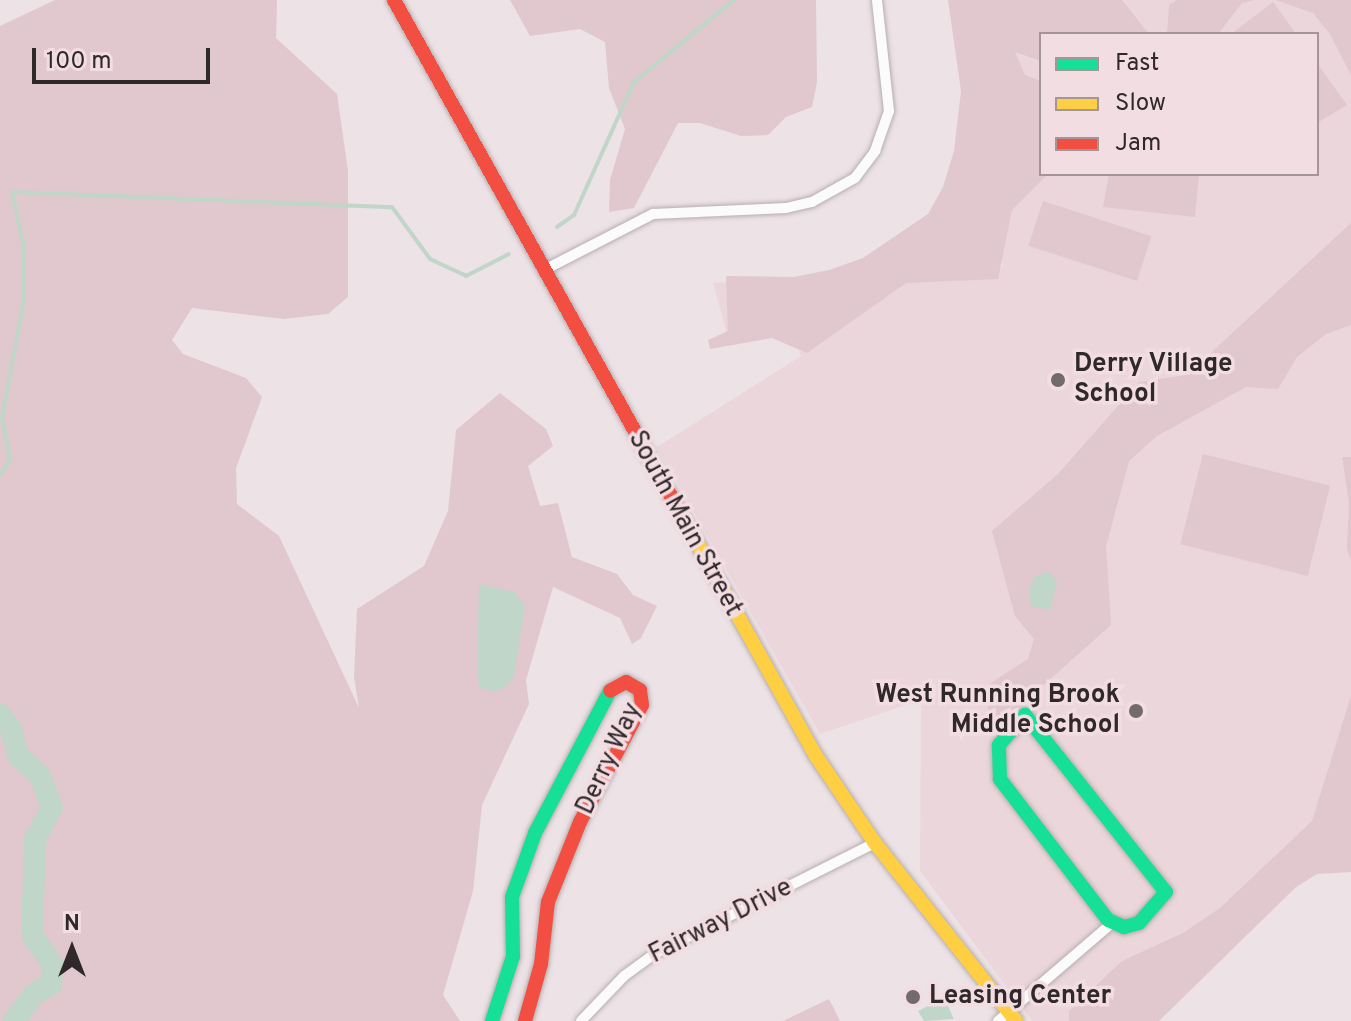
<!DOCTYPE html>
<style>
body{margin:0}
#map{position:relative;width:1351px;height:1021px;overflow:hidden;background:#ede2e5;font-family:Overpass,sans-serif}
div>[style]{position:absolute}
.built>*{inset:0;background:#ebd6db}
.green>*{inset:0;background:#e1c7ce;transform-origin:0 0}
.water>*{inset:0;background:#c0d6c8}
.stream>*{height:4px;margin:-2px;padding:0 2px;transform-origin:2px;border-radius:2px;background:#c0d6c8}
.river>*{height:22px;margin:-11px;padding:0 11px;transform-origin:11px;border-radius:11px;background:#c0d6c8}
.roads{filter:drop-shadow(0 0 2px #b7aeb0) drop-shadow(0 0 2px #b7aeb0)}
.street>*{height:10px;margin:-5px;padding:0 5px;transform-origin:5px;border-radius:5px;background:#fcfbfb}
.fast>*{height:14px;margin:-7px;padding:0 7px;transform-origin:7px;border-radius:7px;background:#16e098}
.slow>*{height:14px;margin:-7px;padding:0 7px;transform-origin:7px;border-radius:7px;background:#ffcf43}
.jam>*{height:14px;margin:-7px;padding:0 7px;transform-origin:7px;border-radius:7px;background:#f24e42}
.dots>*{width:22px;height:22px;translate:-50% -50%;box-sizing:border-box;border:4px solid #f2dde2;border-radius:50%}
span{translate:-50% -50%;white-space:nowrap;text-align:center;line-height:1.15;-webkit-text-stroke:7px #f2dde2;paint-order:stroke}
.poi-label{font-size:26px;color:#30292b;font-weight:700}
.left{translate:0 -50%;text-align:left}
.right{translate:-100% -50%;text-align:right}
.street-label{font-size:26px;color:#30292b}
.legend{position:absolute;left:1039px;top:32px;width:280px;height:144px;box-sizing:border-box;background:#f2dde2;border:2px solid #a49599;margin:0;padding:10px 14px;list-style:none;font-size:24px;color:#30292b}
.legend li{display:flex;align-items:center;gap:16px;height:40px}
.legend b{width:40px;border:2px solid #a49599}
.north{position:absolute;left:32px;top:909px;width:80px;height:80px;-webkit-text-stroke:6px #f2dde2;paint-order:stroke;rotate:0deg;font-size:22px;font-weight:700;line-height:32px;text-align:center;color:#30292b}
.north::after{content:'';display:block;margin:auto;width:28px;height:36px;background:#30292b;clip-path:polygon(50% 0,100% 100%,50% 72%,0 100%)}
.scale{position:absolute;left:32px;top:48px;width:178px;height:36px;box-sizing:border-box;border:4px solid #30292b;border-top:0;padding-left:10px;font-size:24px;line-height:28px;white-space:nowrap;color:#30292b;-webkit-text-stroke:6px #f2dde2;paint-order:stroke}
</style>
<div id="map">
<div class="built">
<div style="clip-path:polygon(evenodd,951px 0,1349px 0,1351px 11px,1351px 457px,1342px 457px,1351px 518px,1351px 723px,1329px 814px,1103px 1021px,1032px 1021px,920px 871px,921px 700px,820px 734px,657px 447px,801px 356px,784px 308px,728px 337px,713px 283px,1003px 267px,951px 0,1041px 34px,1317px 34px,1317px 174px,1041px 174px,1041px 34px)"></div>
</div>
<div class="green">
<div style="clip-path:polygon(55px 0,277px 0,276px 38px,337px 94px,348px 171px,348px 297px,328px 314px,284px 319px,192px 308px,172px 340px,183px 354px,246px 378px,262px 397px,236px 468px,237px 504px,279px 536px,359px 708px,354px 677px,357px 609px,424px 566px,448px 511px,456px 430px,500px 393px,546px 429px,553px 446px,528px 466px,540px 506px,558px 503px,572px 557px,617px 574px,633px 595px,657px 606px,641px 638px,632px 644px,620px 618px,553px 587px,526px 680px,529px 704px,482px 805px,473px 891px,443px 995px,460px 1021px,0 1021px,0 26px)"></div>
<div style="clip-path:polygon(510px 0,816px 0,817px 82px,812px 107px,786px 117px,768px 135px,741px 136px,700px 123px,678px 123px,634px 208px,609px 212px,610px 180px,625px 129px,609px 88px,605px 42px,580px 29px,530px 36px)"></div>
<div style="clip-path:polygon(948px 0,1122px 0,1149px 34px,1041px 34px,1041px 61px,1015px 52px,1025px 75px,1041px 81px,1041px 174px,1048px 174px,1012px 210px,998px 279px,906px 283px,807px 353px,772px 338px,710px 349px,708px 340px,728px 331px,726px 276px,794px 277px,829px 270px,863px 258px,928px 214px,943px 187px,954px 151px,961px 91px)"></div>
<div style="clip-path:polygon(1177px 0,1254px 0,1242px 3px,1218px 34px,1167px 34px,1169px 5px)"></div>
<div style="clip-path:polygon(1276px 0,1351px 0,1351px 75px,1330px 34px,1313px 13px)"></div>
<div style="clip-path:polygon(1273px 2px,1296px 34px,1231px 34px)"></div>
<div style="clip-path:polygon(1317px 63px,1347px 105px,1317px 123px)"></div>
<div style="clip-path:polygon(1109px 174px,1199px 174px,1195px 217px,1103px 207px)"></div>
<div style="left:1043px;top:201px;width:114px;height:47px;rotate:18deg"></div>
<div style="clip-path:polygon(1351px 223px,1351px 325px,1326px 334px,1297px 357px,1278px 389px,1246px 387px,1157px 436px,1129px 461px,1106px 546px,1111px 625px,993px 730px,983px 688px,1028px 659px,1034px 639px,1015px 616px,992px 531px,1058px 474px,1139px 382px,1187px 375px)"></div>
<div style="left:1203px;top:454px;width:131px;height:93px;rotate:14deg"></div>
<div style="clip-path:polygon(1342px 457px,1351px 457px,1351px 560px,1347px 549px,1349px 504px)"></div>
<div style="clip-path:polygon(1351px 696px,1351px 872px,1317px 874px,1296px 887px,1159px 1021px,1069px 1021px,1069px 1011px,1122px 961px,1183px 933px,1220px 908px,1312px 821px)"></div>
<div style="clip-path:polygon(829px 999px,840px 1021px,783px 1021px)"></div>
</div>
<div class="water">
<div style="clip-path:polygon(1049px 571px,1057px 582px,1050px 610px,1030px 606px,1030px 586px,1036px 576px)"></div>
<div style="clip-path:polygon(479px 584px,515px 592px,525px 606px,514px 676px,506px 687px,493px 692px,480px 687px,477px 673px)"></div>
<div style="clip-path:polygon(944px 998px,954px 1019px,924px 1021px,918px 1011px)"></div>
</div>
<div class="stream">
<div style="left:557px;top:227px;width:21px;rotate:-35deg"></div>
<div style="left:574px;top:215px;width:146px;rotate:-65.7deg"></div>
<div style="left:634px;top:82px;width:129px;rotate:-39.4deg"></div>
<div style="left:0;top:476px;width:19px;rotate:-58deg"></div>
<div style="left:10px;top:460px;width:44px;rotate:-100.5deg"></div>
<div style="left:2px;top:417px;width:114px;rotate:-79.4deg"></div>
<div style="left:23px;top:305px;width:57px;rotate:-89deg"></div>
<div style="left:24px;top:248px;width:57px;rotate:-102.1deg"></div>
<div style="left:12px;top:192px;width:380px;rotate:2.3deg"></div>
<div style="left:392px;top:207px;width:64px;rotate:53.8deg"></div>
<div style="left:430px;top:259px;width:40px;rotate:25deg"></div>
<div style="left:466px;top:276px;width:48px;rotate:-27.1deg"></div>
</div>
<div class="river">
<div style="left:0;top:714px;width:19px;rotate:54deg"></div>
<div style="left:11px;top:729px;width:27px;rotate:75deg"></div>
<div style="left:18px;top:755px;width:30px;rotate:44deg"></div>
<div style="left:40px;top:776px;width:33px;rotate:69deg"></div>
<div style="left:52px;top:807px;width:38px;rotate:117deg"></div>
<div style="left:35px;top:841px;width:94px;rotate:91.8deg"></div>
<div style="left:32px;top:935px;width:37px;rotate:55deg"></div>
<div style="left:53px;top:965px;width:19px;rotate:96deg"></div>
<div style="left:51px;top:984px;width:21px;rotate:149deg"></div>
<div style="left:33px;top:995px;width:32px;rotate:126deg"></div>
</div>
<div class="roads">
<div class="street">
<div style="left:544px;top:270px;width:123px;rotate:-27.2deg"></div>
<div style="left:653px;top:214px;width:133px;rotate:-2.6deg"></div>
<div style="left:786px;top:208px;width:27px;rotate:-13deg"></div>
<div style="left:812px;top:202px;width:49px;rotate:-29.2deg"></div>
<div style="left:855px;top:178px;width:34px;rotate:-53deg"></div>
<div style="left:875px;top:151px;width:42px;rotate:-70.7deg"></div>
<div style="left:889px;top:111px;width:112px;rotate:-96.2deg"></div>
<div style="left:581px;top:1021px;width:62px;rotate:-46.3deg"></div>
<div style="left:624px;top:976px;width:37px;rotate:-36deg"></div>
<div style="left:654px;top:954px;width:247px;rotate:-26.7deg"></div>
<div style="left:998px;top:1021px;width:150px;rotate:-40.7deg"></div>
</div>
<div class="fast">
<div style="left:1025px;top:715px;width:226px;rotate:51.5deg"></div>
<div style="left:1166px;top:892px;width:41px;rotate:131.1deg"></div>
<div style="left:1139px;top:923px;width:16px;rotate:165deg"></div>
<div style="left:1124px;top:927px;width:17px;rotate:-156deg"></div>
<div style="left:1108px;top:920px;width:178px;rotate:-127.5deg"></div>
<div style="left:1000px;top:779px;width:34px;rotate:-92deg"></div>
<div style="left:999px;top:745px;width:40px;rotate:-49deg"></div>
<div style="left:492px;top:1021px;width:68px;rotate:-72.1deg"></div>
<div style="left:513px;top:956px;width:59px;rotate:-91deg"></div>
<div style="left:512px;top:897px;width:68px;rotate:-70.2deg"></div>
<div style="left:535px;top:833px;width:161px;rotate:-62.2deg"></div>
</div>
<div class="slow">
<div style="left:689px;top:528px;width:261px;rotate:60.9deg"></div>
<div style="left:816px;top:756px;width:105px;rotate:55.9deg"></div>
<div style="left:875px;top:843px;width:227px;rotate:51.6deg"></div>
</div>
<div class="jam">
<div style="left:394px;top:0;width:605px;rotate:60.81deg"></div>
<div style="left:525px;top:1021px;width:59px;rotate:-74.3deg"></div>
<div style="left:541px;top:964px;width:62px;rotate:-83.6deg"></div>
<div style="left:548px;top:902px;width:86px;rotate:-68.2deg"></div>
<div style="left:580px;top:822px;width:132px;rotate:-62.1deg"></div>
<div style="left:642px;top:705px;width:15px;rotate:-98deg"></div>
<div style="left:640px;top:690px;width:16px;rotate:-150deg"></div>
<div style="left:626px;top:682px;width:18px;rotate:151deg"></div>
</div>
</div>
<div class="dots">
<div style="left:1058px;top:380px;background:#726a6c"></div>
<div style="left:1136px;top:711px;background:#726a6c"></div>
<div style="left:913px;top:997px;background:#726a6c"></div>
</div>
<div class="poi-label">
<span class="left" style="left:1074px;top:380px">Derry Village<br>School</span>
<span class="right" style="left:1120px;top:711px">West Running Brook<br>Middle School</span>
<span class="left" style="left:929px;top:997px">Leasing Center</span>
</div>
<div class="street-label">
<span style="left:684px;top:524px;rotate:61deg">South Main Street</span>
<span style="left:610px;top:759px;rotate:-65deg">Derry Way</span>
<span style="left:721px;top:922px;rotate:-27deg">Fairway Drive</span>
</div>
<ul class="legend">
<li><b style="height:10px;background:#16e098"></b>Fast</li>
<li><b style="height:10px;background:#ffcf43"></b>Slow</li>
<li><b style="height:10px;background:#f24e42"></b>Jam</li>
</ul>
<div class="north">N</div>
<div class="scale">100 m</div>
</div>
